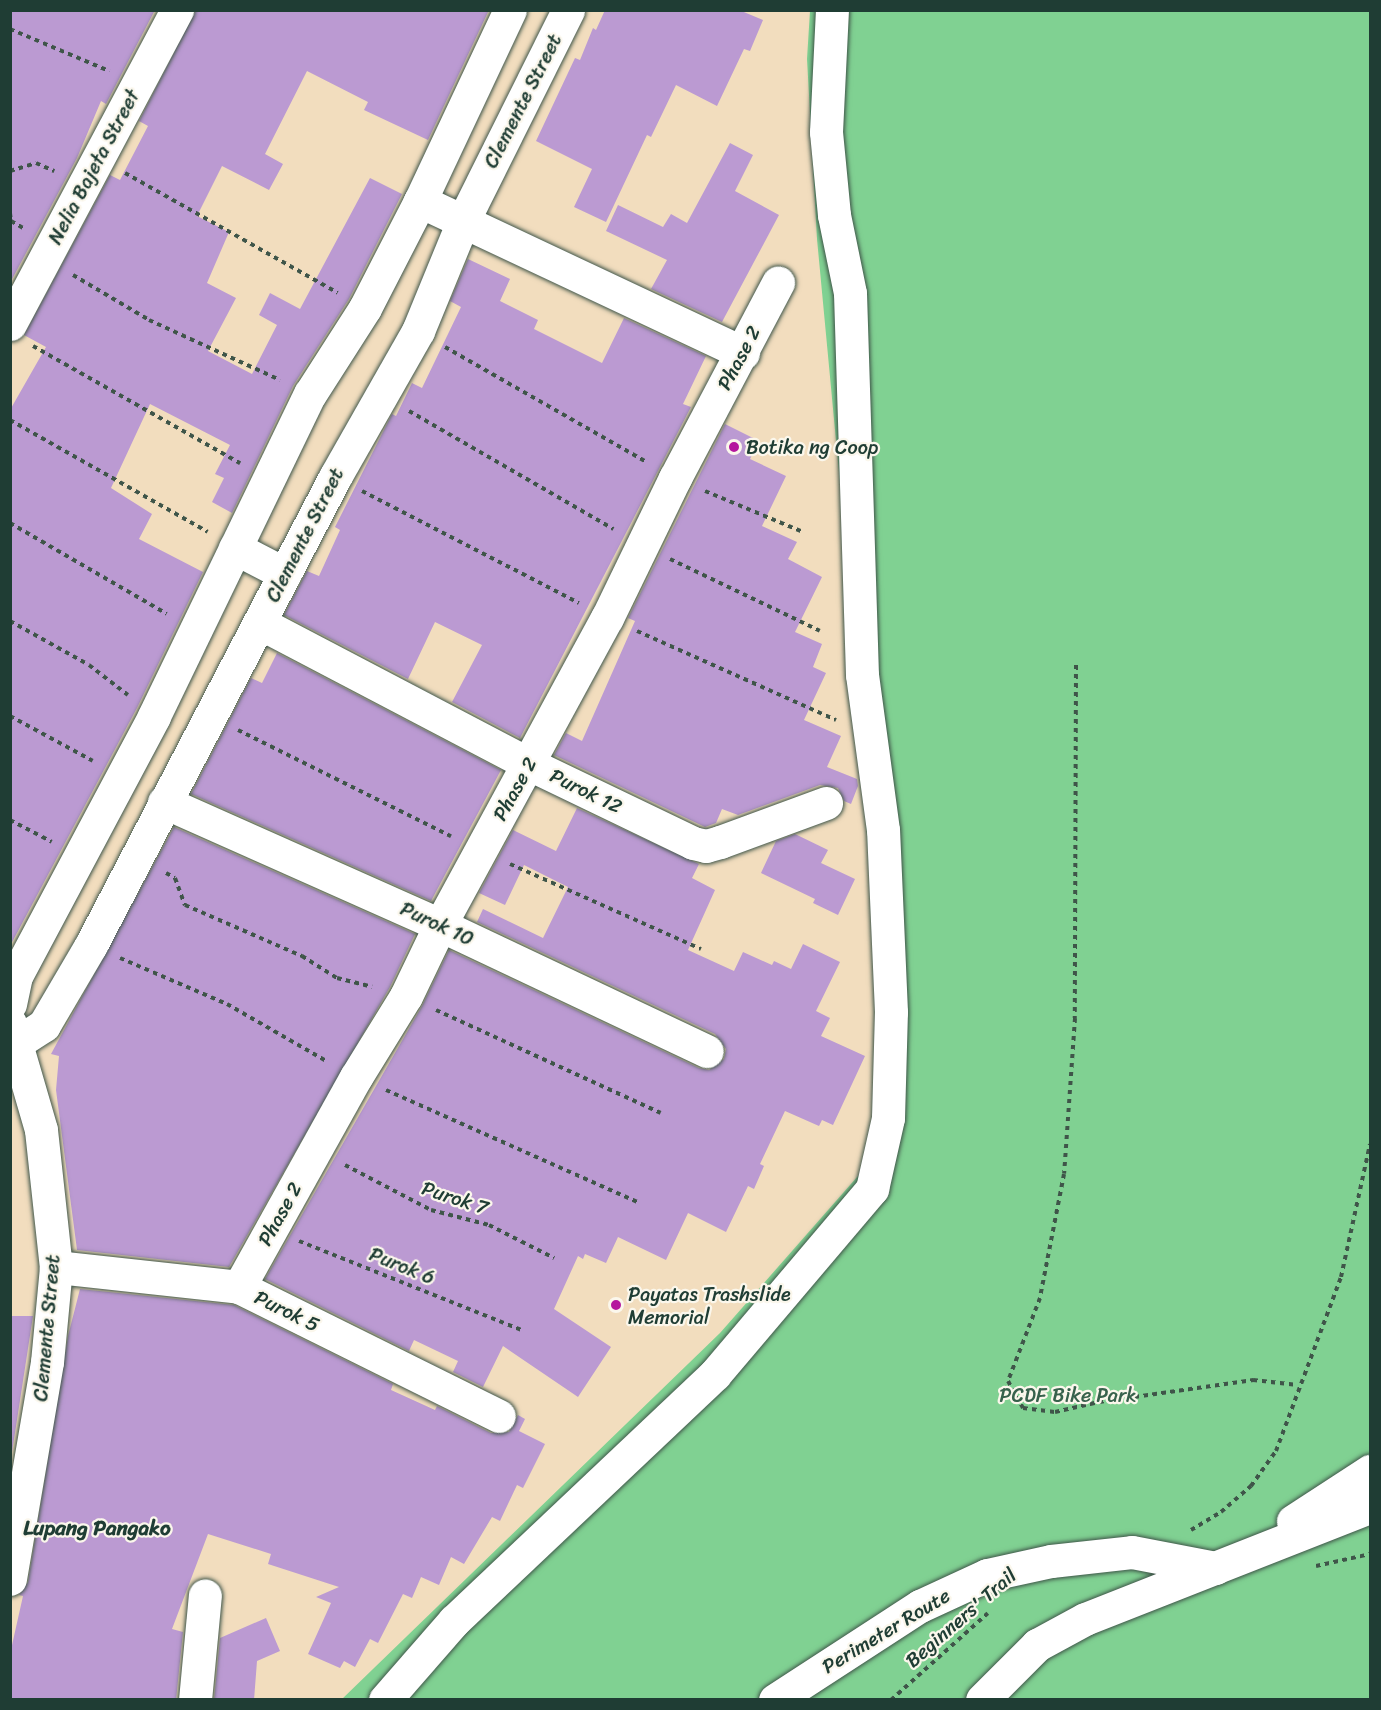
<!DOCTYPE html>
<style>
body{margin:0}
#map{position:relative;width:1381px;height:1710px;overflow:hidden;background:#f2ddbe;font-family:Sriracha,sans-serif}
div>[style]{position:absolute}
.green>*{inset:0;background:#80d192}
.building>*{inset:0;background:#bb9ad2}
.path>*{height:4px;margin-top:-2px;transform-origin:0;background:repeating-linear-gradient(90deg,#3f5549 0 4.5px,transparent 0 9px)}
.roads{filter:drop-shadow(0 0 2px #3f5549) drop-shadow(0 0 2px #3f5549)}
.minor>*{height:33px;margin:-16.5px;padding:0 16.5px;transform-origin:16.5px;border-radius:16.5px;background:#fff}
.dots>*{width:16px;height:16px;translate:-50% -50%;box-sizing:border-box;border:3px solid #fbf7ec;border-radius:50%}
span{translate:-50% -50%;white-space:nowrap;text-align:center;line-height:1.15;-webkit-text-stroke:4.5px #fbf7ec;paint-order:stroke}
.street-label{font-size:20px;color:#1f3d34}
.poi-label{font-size:20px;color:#1f3d34}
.left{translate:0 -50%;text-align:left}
.park-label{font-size:20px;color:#37624c}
.neighbourhood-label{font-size:21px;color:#1f3d34;font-weight:700}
.frame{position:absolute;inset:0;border:12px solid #1f3d34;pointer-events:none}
</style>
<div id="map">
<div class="green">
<div style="clip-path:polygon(810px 11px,1370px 11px,1370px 1699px,341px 1700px,720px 1333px,865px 1168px,883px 1059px,847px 557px,817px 239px,807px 59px)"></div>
</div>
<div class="building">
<div style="clip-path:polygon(10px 10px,155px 10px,106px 104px,101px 101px,77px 158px,10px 283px)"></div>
<div style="clip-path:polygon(196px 10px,489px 10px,428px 140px,364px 110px,368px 102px,307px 71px,265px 154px,283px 164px,269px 190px,222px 166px,197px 216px,229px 232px,207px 283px,236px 298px,208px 351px,252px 374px,277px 325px,259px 315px,270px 293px,300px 309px,370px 178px,402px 194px,349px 299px,293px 386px,232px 513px,212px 502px,224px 478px,215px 474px,230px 445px,150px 404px,111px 488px,152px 514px,139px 539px,203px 572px,137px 708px,10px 946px,10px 410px,46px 347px,24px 335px,110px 175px,120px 180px,148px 126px,139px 121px)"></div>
<div style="clip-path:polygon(605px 10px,739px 10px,763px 20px,750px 51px,744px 49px,717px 106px,676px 85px,651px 137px,647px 135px,606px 222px,574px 207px,592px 169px,536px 141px,575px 58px,580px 60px,593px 28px,596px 30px)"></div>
<div style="clip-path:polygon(730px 143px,753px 155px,735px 191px,779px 215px,722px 322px,651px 289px,667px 260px,606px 231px,618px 205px,663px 227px,671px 214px,687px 223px)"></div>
<div style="clip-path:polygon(468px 259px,510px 279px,500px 301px,538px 320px,534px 329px,602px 363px,624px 318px,706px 356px,683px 404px,691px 407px,520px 738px,452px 702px,482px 645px,435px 622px,408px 679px,284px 615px,307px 571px,319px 576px,340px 530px,335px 527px,392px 414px,396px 416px,412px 383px,422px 388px,461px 307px,450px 301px)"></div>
<div style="clip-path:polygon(725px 424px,759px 441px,750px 459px,786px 476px,762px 526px,797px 542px,788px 559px,822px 577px,795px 632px,822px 644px,813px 667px,826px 673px,804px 720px,841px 736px,827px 767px,857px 779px,858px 786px,851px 804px,844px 801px,838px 788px,820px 785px,738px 815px,722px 809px,716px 823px,705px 827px,554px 755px,566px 733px,582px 741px,635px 621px,628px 618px)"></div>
<div style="clip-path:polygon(277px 653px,501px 770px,431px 901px,191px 794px,251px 678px,262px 683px)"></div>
<div style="clip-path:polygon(577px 808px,699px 864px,692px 878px,715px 890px,688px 950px,734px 971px,743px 952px,772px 965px,774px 961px,791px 969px,803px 944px,840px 962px,816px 1011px,830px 1018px,821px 1036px,865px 1056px,833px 1125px,822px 1120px,819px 1126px,785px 1111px,760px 1164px,764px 1166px,754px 1189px,748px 1186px,726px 1232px,688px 1213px,666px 1260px,618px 1237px,606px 1263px,585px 1254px,583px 1259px,578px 1256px,554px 1309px,611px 1347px,578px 1397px,503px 1346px,483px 1387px,453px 1372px,458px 1361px,414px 1340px,409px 1351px,265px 1279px,422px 1006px,449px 950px,699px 1068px,709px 1070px,724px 1059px,726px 1049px,715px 1034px,477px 922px,483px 909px,543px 938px,568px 887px,524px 865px,505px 905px,479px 893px,513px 830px,556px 851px)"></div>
<div style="clip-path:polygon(174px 827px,415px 934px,390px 987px,229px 1267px,77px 1250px,56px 1090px,59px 1056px,51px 1054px)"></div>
<div style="clip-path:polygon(795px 834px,828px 850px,821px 863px,855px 879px,838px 915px,813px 903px,815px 899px,761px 873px,776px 841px)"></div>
<div style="clip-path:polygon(80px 1289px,234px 1305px,393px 1384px,391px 1390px,435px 1410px,437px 1406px,491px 1433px,509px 1432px,518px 1415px,525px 1419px,519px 1431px,545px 1444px,523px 1488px,517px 1485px,500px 1521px,492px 1517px,464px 1564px,451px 1557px,439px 1585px,421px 1577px,412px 1598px,403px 1594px,378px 1643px,370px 1639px,355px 1667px,344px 1661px,340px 1668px,308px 1654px,331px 1603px,316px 1597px,339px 1587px,268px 1564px,271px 1554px,208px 1534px,172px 1629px,183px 1632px,176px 1700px,10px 1700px,10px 1654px,23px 1596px,19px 1595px,28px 1582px,68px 1336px)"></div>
<div style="clip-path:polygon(10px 1316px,33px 1316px,10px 1465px)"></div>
<div style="clip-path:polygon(266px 1618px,280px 1651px,257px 1661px,254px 1700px,214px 1700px,220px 1638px)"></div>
</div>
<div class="path">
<div style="left:10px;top:29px;width:108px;rotate:23deg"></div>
<div style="left:10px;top:171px;width:27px;rotate:-17deg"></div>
<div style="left:36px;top:163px;width:20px;rotate:24deg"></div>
<div style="left:125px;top:173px;width:244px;rotate:29.4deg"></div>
<div style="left:10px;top:213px;width:8px;rotate:83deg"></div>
<div style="left:11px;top:221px;width:14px;rotate:30deg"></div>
<div style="left:73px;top:275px;width:88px;rotate:30.6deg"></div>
<div style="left:149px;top:320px;width:144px;rotate:24.6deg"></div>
<div style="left:33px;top:346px;width:238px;rotate:29.5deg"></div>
<div style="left:445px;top:347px;width:232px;rotate:29.7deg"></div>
<div style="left:409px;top:411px;width:236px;rotate:30deg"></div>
<div style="left:10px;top:420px;width:227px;rotate:29.5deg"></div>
<div style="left:362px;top:491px;width:244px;rotate:27.3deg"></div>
<div style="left:705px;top:491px;width:106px;rotate:22.7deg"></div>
<div style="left:10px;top:523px;width:181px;rotate:30.1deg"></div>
<div style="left:670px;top:559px;width:166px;rotate:25.6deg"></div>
<div style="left:10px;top:621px;width:90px;rotate:29.1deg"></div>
<div style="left:89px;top:665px;width:49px;rotate:37.6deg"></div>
<div style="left:637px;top:631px;width:218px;rotate:24.1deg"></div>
<div style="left:1076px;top:665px;width:353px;rotate:90.2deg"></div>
<div style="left:1075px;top:1018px;width:156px;rotate:94deg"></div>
<div style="left:1064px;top:1174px;width:126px;rotate:101deg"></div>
<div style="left:1040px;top:1298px;width:89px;rotate:111.1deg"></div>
<div style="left:1008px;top:1381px;width:31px;rotate:61deg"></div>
<div style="left:1023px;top:1408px;width:32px;rotate:7deg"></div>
<div style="left:1055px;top:1412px;width:45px;rotate:-12.8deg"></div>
<div style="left:1099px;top:1402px;width:156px;rotate:-8.1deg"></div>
<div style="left:1253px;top:1380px;width:45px;rotate:6.3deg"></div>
<div style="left:10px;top:716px;width:94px;rotate:28.5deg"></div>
<div style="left:238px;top:730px;width:238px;rotate:26.5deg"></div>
<div style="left:10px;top:820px;width:47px;rotate:27.6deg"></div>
<div style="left:510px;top:864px;width:209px;rotate:24deg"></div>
<div style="left:166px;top:873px;width:10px;rotate:29deg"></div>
<div style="left:175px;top:878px;width:29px;rotate:70deg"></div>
<div style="left:185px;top:905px;width:128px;rotate:23.6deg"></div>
<div style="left:302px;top:956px;width:41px;rotate:32.2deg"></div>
<div style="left:337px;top:978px;width:36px;rotate:14deg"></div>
<div style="left:120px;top:958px;width:116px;rotate:23.3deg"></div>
<div style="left:227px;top:1004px;width:116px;rotate:29.9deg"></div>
<div style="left:436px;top:1010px;width:247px;rotate:24.6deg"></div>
<div style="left:386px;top:1090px;width:278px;rotate:24deg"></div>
<div style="left:345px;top:1165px;width:97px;rotate:27.6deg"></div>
<div style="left:431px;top:1210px;width:60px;rotate:14.5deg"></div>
<div style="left:489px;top:1225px;width:73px;rotate:26.9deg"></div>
<div style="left:299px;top:1241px;width:240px;rotate:21.8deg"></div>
<div style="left:1191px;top:1530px;width:35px;rotate:-31deg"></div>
<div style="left:1221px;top:1512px;width:40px;rotate:-41deg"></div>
<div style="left:1251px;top:1486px;width:43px;rotate:-54.5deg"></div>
<div style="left:1276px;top:1451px;width:186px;rotate:-69.5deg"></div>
<div style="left:1341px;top:1277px;width:136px;rotate:-77.7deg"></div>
<div style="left:1316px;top:1566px;width:55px;rotate:-12.5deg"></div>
<div style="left:891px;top:1700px;width:130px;rotate:-41.9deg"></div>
</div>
<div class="roads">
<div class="minor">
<div style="left:420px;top:201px;width:357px;rotate:25.2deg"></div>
<div style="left:10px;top:324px;width:356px;rotate:-62deg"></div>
<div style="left:235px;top:548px;width:56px;rotate:27.5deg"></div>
<div style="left:260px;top:623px;width:304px;rotate:27.7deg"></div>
<div style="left:529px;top:764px;width:182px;rotate:25.7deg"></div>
<div style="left:693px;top:843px;width:13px;rotate:13deg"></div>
<div style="left:706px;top:846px;width:15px;rotate:-16deg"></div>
<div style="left:720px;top:842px;width:113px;rotate:-20.2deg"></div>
<div style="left:164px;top:802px;width:302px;rotate:24deg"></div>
<div style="left:440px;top:925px;width:295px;rotate:25.3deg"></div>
<div style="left:10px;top:1004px;width:29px;rotate:-78deg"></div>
<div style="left:16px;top:976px;width:294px;rotate:-62deg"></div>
<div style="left:154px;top:716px;width:358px;rotate:-64.2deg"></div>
<div style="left:310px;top:394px;width:102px;rotate:-57.4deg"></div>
<div style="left:365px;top:308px;width:120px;rotate:-62.8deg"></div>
<div style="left:420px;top:201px;width:211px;rotate:-64.8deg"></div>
<div style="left:10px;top:1023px;width:111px;rotate:73.8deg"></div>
<div style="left:41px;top:1130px;width:138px;rotate:83.8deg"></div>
<div style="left:56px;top:1267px;width:95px;rotate:95.4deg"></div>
<div style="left:47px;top:1362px;width:220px;rotate:99.7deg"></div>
<div style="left:18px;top:1042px;width:31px;rotate:-33deg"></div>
<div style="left:44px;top:1025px;width:93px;rotate:-59.6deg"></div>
<div style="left:91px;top:945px;width:528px;rotate:-62.46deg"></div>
<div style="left:335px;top:477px;width:168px;rotate:-60.4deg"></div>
<div style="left:418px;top:331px;width:121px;rotate:-67.7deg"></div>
<div style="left:464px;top:219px;width:233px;rotate:-63.5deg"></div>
<div style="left:56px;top:1267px;width:184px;rotate:6.2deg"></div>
<div style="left:239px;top:1287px;width:290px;rotate:26.4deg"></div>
<div style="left:239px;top:1287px;width:240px;rotate:-60.9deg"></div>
<div style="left:356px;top:1077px;width:95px;rotate:-58.3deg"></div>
<div style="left:406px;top:996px;width:79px;rotate:-64.4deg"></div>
<div style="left:440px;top:925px;width:349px;rotate:-61.5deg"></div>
<div style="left:607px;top:618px;width:156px;rotate:-64.1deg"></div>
<div style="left:675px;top:478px;width:221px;rotate:-62.2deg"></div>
<div style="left:1293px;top:1521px;width:92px;rotate:-33deg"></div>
<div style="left:195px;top:1700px;width:105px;rotate:-84.6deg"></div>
<div style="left:385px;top:1700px;width:105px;rotate:-48.9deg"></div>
<div style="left:454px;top:1621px;width:359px;rotate:-43.4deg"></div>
<div style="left:715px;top:1374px;width:243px;rotate:-49.7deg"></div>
<div style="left:872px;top:1189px;width:73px;rotate:-77.3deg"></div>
<div style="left:888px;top:1118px;width:106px;rotate:-88.4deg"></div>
<div style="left:891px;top:1012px;width:182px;rotate:-92.5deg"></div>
<div style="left:883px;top:830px;width:156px;rotate:-97.7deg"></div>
<div style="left:862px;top:675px;width:382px;rotate:-91.8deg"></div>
<div style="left:850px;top:293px;width:80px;rotate:-101.6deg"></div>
<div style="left:834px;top:215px;width:83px;rotate:-95.5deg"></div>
<div style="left:826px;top:132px;width:122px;rotate:-87.2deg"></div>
<div style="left:775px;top:1700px;width:173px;rotate:-33deg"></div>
<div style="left:920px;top:1606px;width:74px;rotate:-24.8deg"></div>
<div style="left:987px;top:1575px;width:66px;rotate:-12.3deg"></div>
<div style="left:1051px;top:1561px;width:81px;rotate:-6.3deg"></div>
<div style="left:1132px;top:1552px;width:85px;rotate:10.9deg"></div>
<div style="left:982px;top:1700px;width:78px;rotate:-45deg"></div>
<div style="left:1037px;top:1645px;width:55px;rotate:-28.4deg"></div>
<div style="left:1085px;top:1619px;width:306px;rotate:-21.5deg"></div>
</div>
</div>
<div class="dots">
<div style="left:734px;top:447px;background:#b5179e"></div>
<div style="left:616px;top:1305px;background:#b5179e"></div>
</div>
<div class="street-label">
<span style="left:523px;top:101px;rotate:-63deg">Clemente Street</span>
<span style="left:94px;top:167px;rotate:-62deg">Nelia Bajeta Street</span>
<span style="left:739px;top:358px;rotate:-62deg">Phase 2</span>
<span style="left:305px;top:535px;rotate:-63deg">Clemente Street</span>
<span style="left:515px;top:789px;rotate:-61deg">Phase 2</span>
<span style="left:586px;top:791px;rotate:26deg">Purok 12</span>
<span style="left:437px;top:924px;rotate:25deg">Purok 10</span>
<span style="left:455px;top:1198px;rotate:18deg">Purok 7</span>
<span style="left:280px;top:1214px;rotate:-61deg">Phase 2</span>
<span style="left:402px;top:1266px;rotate:22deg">Purok 6</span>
<span style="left:287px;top:1311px;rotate:26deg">Purok 5</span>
<span style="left:47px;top:1328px;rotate:-85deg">Clemente Street</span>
<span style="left:961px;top:1618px;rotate:-41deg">Beginners' Trail</span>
<span style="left:886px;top:1631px;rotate:-31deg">Perimeter Route</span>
</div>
<div class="poi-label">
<span class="left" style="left:746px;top:447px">Botika ng Coop</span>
<span class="left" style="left:628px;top:1306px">Payatas Trashslide<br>Memorial</span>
</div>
<div class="park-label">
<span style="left:1068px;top:1395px">PCDF Bike Park</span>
</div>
<div class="neighbourhood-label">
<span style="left:97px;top:1528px">Lupang Pangako</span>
</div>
<div class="frame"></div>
</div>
